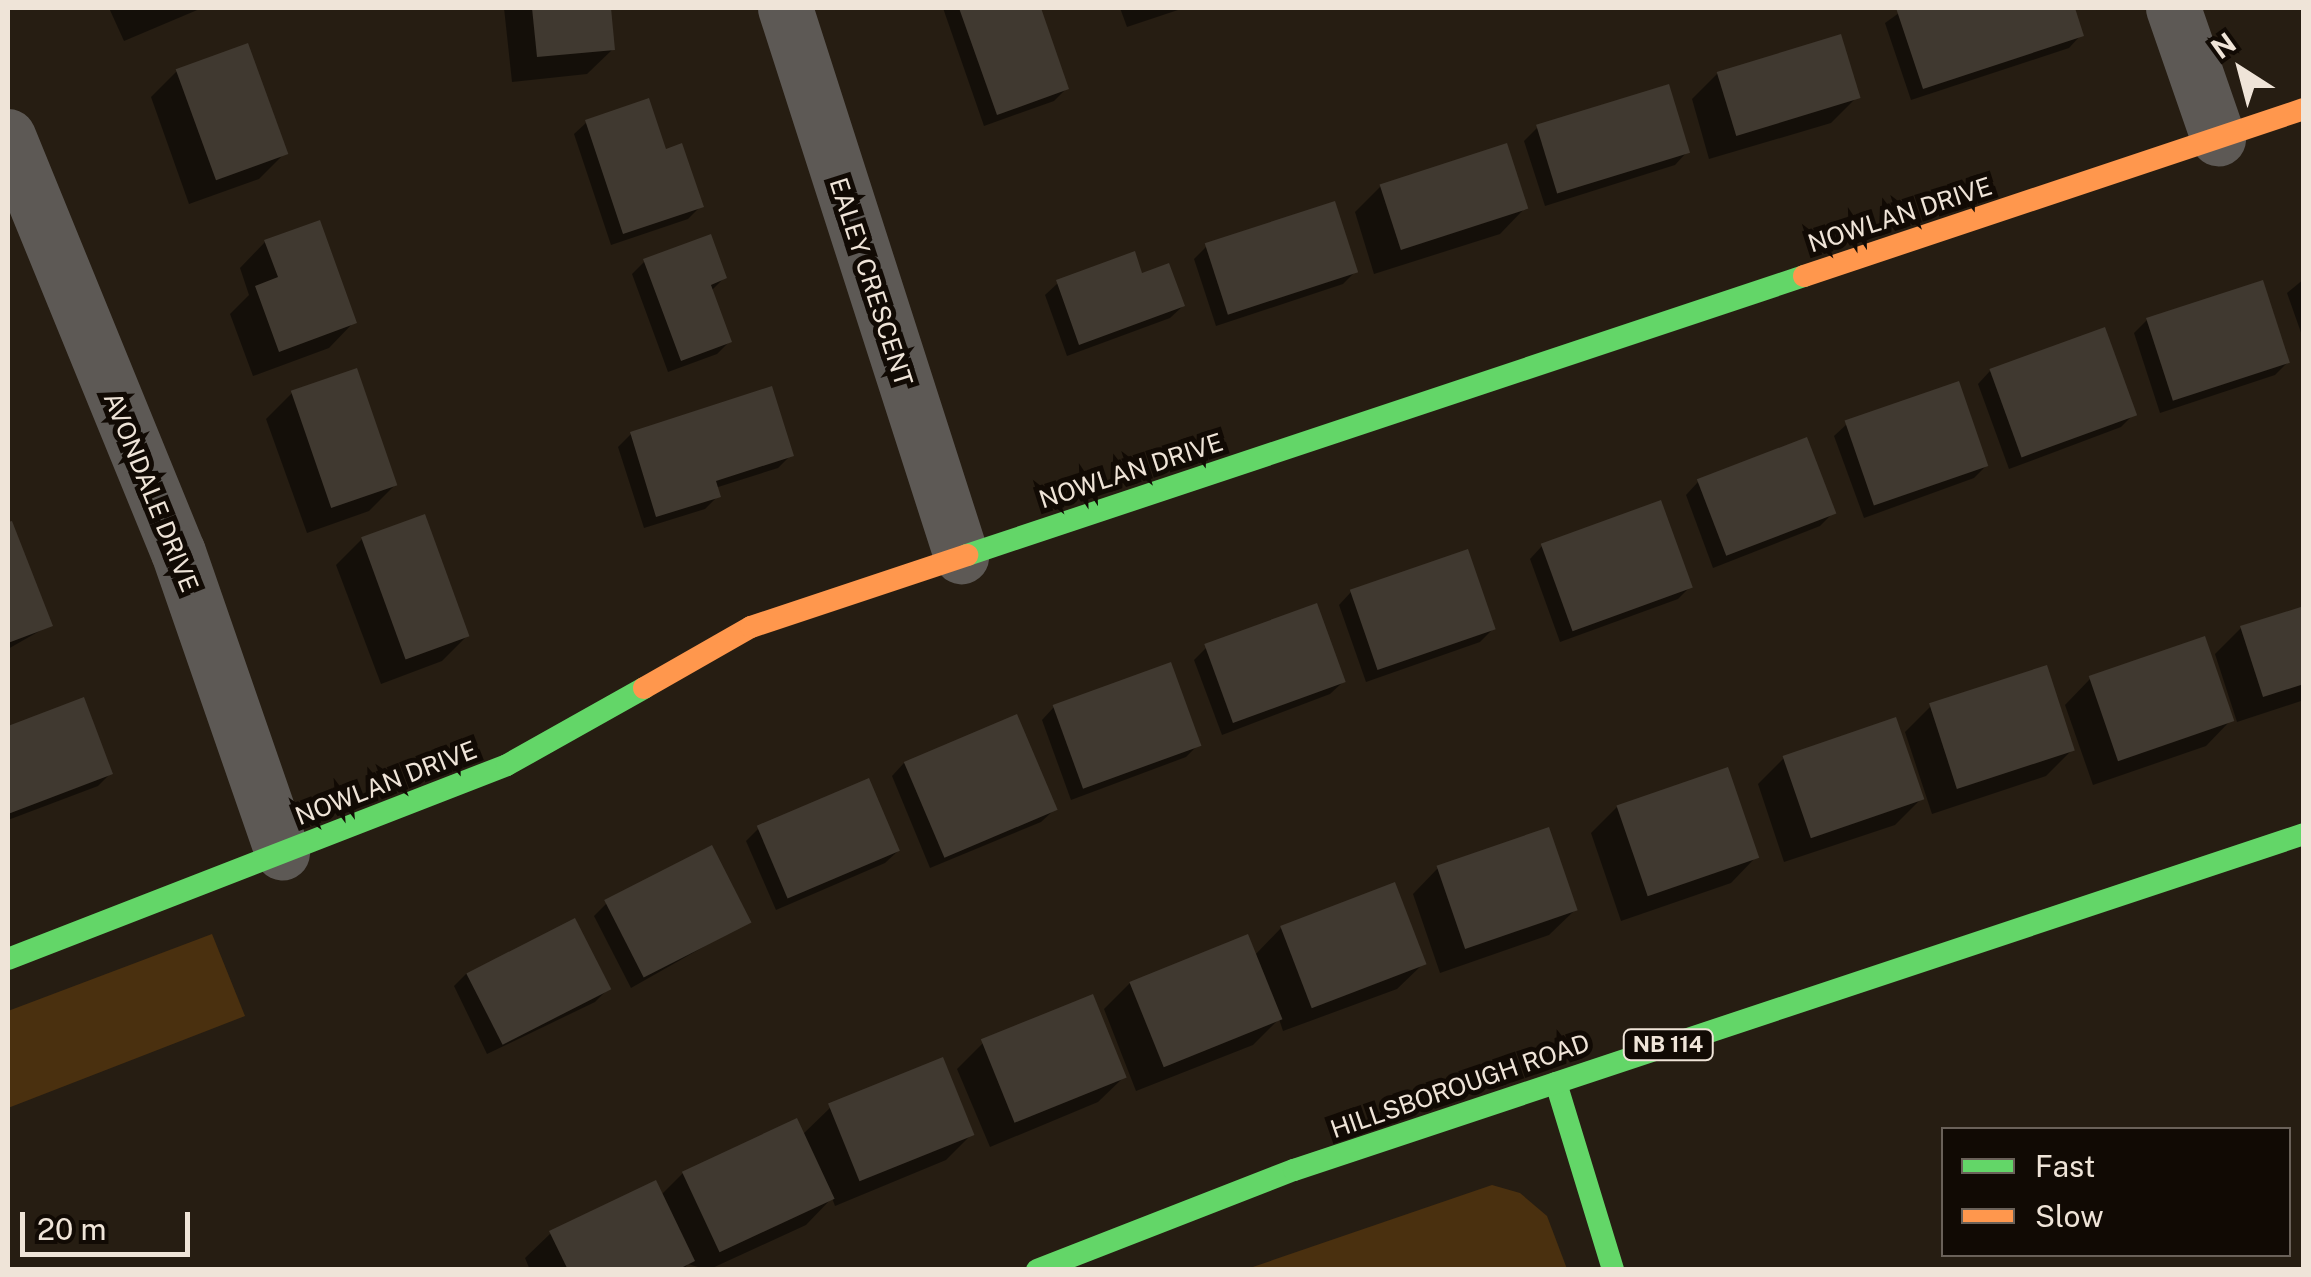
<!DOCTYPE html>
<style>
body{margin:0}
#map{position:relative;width:2311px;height:1277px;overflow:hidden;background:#261d12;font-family:"Public Sans",sans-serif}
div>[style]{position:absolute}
.green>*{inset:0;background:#4a300f}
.shadow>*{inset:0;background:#0007}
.building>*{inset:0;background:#403930;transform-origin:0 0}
.street>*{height:55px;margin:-27.5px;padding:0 27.5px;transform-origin:27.5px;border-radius:27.5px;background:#5d5955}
.fast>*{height:22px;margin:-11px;padding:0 11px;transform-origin:11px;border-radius:11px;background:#63d668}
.slow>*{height:22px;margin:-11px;padding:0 11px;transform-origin:11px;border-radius:11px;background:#ff974d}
span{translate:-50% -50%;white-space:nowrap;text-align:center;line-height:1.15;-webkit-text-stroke:10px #110a04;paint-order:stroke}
.shield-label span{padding:2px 8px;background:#110a04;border:2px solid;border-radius:8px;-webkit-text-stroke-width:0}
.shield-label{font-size:22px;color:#efe4d8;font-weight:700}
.street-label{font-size:25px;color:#efe4d8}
.frame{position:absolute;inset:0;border:10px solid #efe4d8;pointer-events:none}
.legend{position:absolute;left:1941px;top:1127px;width:350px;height:130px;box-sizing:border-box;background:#110a04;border:2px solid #6a6159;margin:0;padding:12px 18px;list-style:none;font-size:30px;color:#efe4d8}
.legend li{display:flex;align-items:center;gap:20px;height:50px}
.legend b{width:50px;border:2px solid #6a6159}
.north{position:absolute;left:2191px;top:20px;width:100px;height:100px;-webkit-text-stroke:8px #110a04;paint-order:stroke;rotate:324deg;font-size:28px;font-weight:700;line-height:40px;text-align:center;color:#efe4d8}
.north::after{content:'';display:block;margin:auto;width:35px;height:45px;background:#efe4d8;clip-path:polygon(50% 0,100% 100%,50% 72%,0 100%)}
.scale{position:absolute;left:20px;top:1212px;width:170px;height:45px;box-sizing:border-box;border:5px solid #efe4d8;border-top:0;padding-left:12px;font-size:30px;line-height:35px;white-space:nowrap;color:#efe4d8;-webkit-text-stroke:8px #110a04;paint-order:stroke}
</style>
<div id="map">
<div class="green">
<div style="clip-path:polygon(212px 934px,245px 1016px,8px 1108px,8px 1011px)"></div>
<div style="clip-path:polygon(1492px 1185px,1520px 1193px,1547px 1216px,1567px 1269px,1247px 1269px)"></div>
</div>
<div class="shadow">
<div style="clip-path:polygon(109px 8px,202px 8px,124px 41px)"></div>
<div style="clip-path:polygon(504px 8px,609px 8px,613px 49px,587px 74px,512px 82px)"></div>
<div style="clip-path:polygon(943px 8px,1038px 8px,1066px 89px,1054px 101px,984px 126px)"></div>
<div style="clip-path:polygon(1120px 8px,1184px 8px,1127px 27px)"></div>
<div style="clip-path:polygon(1906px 8px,2073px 8px,2081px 35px,2069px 48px,1911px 100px,1885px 23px)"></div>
<div style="clip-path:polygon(177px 71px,285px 153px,259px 179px,189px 204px,151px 97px)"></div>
<div style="clip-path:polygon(1718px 73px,1857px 97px,1831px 123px,1709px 159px,1692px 99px)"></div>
<div style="clip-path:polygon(587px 122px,664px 152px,701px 206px,688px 219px,611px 245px,574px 134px)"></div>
<div style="clip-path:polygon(1537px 128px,1687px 152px,1675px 165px,1545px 206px,1524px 141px)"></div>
<div style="clip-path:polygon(1381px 186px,1525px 208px,1500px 234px,1374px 274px,1355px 212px)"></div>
<div style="clip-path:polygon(265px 242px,354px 322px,329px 348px,253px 376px,230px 314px,249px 295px,240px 268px)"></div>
<div style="clip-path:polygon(1207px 246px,1355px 272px,1343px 284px,1216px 326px,1194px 259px)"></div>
<div style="clip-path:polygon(644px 262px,724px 278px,711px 291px,729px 342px,717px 354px,668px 372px,632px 274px)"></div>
<div style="clip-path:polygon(1141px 276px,1183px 306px,1170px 318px,1067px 356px,1045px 295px,1058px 283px)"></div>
<div style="clip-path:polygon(2304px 279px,2304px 341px,2287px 293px)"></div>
<div style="clip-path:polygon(2147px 320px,2288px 362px,2275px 375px,2160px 413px,2134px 333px)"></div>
<div style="clip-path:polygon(1990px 371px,2134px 414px,2121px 427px,2009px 469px,1978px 384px)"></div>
<div style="clip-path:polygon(292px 393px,395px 485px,369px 511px,307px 533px,266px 419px)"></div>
<div style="clip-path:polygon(1847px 424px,1987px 465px,1974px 478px,1864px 518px,1834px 436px)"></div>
<div style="clip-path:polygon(631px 434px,791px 455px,778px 468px,715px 488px,718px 496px,705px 509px,644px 528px,618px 447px)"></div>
<div style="clip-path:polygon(1698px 482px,1833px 513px,1820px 526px,1713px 568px,1686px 495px)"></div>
<div style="clip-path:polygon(11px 524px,50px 625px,8px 649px,8px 525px)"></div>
<div style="clip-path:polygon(362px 539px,468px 635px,442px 661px,381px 684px,336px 565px)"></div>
<div style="clip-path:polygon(1542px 546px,1690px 587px,1678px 599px,1560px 642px,1530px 559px)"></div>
<div style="clip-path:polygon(1351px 592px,1493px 629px,1480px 642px,1366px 682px,1339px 605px)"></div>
<div style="clip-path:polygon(2304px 608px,2304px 700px,2237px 722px,2215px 654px,2241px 628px)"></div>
<div style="clip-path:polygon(1207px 647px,1343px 682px,1330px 694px,1222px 735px,1194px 660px)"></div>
<div style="clip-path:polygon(2090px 679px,2231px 720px,2206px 746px,2093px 785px,2065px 705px)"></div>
<div style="clip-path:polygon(83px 700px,110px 774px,98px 786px,8px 820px,8px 729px)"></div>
<div style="clip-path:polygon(1931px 706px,2072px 750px,2046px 776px,1932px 814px,1905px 732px)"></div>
<div style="clip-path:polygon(1054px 707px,1199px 744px,1186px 757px,1071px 800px,1042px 720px)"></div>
<div style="clip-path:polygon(1784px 758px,1921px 799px,1895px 825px,1784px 862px,1758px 784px)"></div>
<div style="clip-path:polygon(904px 763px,1054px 810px,1041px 822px,930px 868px,892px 776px)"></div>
<div style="clip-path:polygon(1617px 807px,1756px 857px,1731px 883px,1621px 921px,1591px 833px)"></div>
<div style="clip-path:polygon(758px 829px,898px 851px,885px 863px,776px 910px,746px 841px)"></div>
<div style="clip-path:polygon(1438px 868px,1575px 910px,1549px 935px,1440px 973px,1413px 894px)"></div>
<div style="clip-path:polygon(606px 904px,749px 921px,631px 988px,594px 916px)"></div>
<div style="clip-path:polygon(1281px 928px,1423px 964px,1397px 989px,1283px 1031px,1279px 1019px,1253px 1045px,1136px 1091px,1104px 1009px,1130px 983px,1254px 956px)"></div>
<div style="clip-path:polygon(467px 973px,607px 990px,595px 1002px,487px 1054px,454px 986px)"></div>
<div style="clip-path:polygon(983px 1043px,1124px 1077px,1098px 1102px,990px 1147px,957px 1069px)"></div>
<div style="clip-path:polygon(831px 1107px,972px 1134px,946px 1160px,835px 1206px,832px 1198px,806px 1225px,708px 1270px,688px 1264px,683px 1270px,530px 1270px,525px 1258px,551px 1233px,661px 1195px,683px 1173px,802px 1135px)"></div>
</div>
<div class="building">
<div style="clip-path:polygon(532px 8px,611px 8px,615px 50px,537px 57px)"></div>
<div style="clip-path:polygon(959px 8px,1041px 8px,1069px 89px,997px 115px)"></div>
<div style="clip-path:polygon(1896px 8px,2075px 8px,2084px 36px,1923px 89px)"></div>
<div style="left:1841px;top:34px;width:67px;height:130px;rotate:73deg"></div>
<div style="left:248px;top:43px;width:118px;height:77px;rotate:70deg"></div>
<div style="left:1669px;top:84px;width:72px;height:139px;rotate:73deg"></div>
<div style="clip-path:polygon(649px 98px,666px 149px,682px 143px,704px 207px,623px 234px,585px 120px)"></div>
<div style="left:1507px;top:143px;width:69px;height:134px;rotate:72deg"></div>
<div style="left:1335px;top:201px;width:75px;height:137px;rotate:72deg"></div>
<div style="clip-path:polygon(320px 220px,357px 323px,279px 352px,255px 286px,278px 277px,264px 240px)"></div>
<div style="clip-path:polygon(711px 234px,727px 278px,711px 285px,732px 342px,681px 361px,643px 259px)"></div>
<div style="clip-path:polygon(1135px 251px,1142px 273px,1169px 263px,1185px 306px,1079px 345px,1056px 280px)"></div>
<div style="left:2263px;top:280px;width:87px;height:123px;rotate:72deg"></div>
<div style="left:2105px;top:327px;width:94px;height:123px;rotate:70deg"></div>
<div style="left:357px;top:368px;width:124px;height:70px;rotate:71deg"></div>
<div style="left:1959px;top:381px;width:90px;height:121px;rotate:71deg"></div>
<div style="clip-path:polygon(772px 386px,794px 456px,716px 481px,721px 497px,656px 517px,630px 432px)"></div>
<div style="left:1807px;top:437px;width:82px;height:118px;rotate:69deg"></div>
<div style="left:1661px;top:500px;width:93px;height:128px;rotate:70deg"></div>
<div style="left:425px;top:514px;width:130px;height:68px;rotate:70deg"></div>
<div style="clip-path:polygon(12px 521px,53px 626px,8px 643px,8px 522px)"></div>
<div style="left:1468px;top:549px;width:85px;height:125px;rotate:71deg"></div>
<div style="left:1317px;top:603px;width:84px;height:120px;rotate:70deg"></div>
<div style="clip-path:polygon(2304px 606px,2304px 684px,2263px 697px,2240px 626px)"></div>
<div style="left:2205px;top:636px;width:90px;height:123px;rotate:71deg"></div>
<div style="left:1171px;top:662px;width:89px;height:126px;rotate:70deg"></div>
<div style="left:2047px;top:665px;width:90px;height:124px;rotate:72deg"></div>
<div style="clip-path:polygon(84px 697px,113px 774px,8px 814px,8px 726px)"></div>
<div style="left:1017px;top:714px;width:104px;height:123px;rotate:67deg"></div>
<div style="left:1896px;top:717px;width:87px;height:120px;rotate:71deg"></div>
<div style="left:1728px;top:767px;width:96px;height:118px;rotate:71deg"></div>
<div style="left:869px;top:778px;width:79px;height:122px;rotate:67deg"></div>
<div style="left:1549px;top:827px;width:88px;height:119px;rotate:71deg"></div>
<div style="left:712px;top:845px;width:87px;height:121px;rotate:63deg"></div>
<div style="left:1395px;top:882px;width:88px;height:123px;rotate:69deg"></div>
<div style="left:575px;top:918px;width:80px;height:122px;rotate:63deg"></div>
<div style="left:1248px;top:934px;width:92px;height:128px;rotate:68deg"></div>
<div style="left:1093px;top:994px;width:90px;height:121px;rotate:68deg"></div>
<div style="left:943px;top:1057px;width:84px;height:124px;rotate:68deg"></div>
<div style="left:797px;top:1118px;width:89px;height:127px;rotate:65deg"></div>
<div style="clip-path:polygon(656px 1180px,695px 1261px,677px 1270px,568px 1270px,549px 1231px)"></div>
</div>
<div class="street">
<div style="left:785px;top:8px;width:576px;rotate:72.19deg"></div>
<div style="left:2173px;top:8px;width:138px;rotate:70.9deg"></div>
<div style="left:8px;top:136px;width:449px;rotate:67.8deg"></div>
<div style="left:178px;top:552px;width:318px;rotate:70.9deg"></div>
</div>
<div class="fast">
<div style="left:967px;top:555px;width:882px;rotate:-18.43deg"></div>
<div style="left:8px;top:959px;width:535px;rotate:-21.24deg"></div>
<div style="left:507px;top:765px;width:157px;rotate:-29.3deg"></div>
<div style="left:1556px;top:1083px;width:195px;rotate:73deg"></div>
<div style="left:1037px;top:1270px;width:276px;rotate:-21.3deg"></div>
<div style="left:1294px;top:1170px;width:1064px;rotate:-18.4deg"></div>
</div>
<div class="slow">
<div style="left:1804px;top:276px;width:527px;rotate:-18.47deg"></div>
<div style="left:644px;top:688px;width:123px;rotate:-29.7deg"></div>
<div style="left:751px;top:627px;width:228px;rotate:-18.4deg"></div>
</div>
<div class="shield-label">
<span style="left:1668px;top:1045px">NB 114</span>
</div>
<div class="street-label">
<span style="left:1900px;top:215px;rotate:-18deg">NOWLAN DRIVE</span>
<span style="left:871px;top:282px;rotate:72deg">EALEY CRESCENT</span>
<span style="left:1131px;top:471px;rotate:-18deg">NOWLAN DRIVE</span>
<span style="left:151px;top:492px;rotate:68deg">AVONDALE DRIVE</span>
<span style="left:386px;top:783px;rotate:-21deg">NOWLAN DRIVE</span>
<span style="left:1460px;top:1086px;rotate:-19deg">HILLSBOROUGH ROAD</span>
</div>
<div class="frame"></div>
<ul class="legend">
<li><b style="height:12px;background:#63d668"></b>Fast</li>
<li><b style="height:12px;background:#ff974d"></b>Slow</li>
</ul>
<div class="north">N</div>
<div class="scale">20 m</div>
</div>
